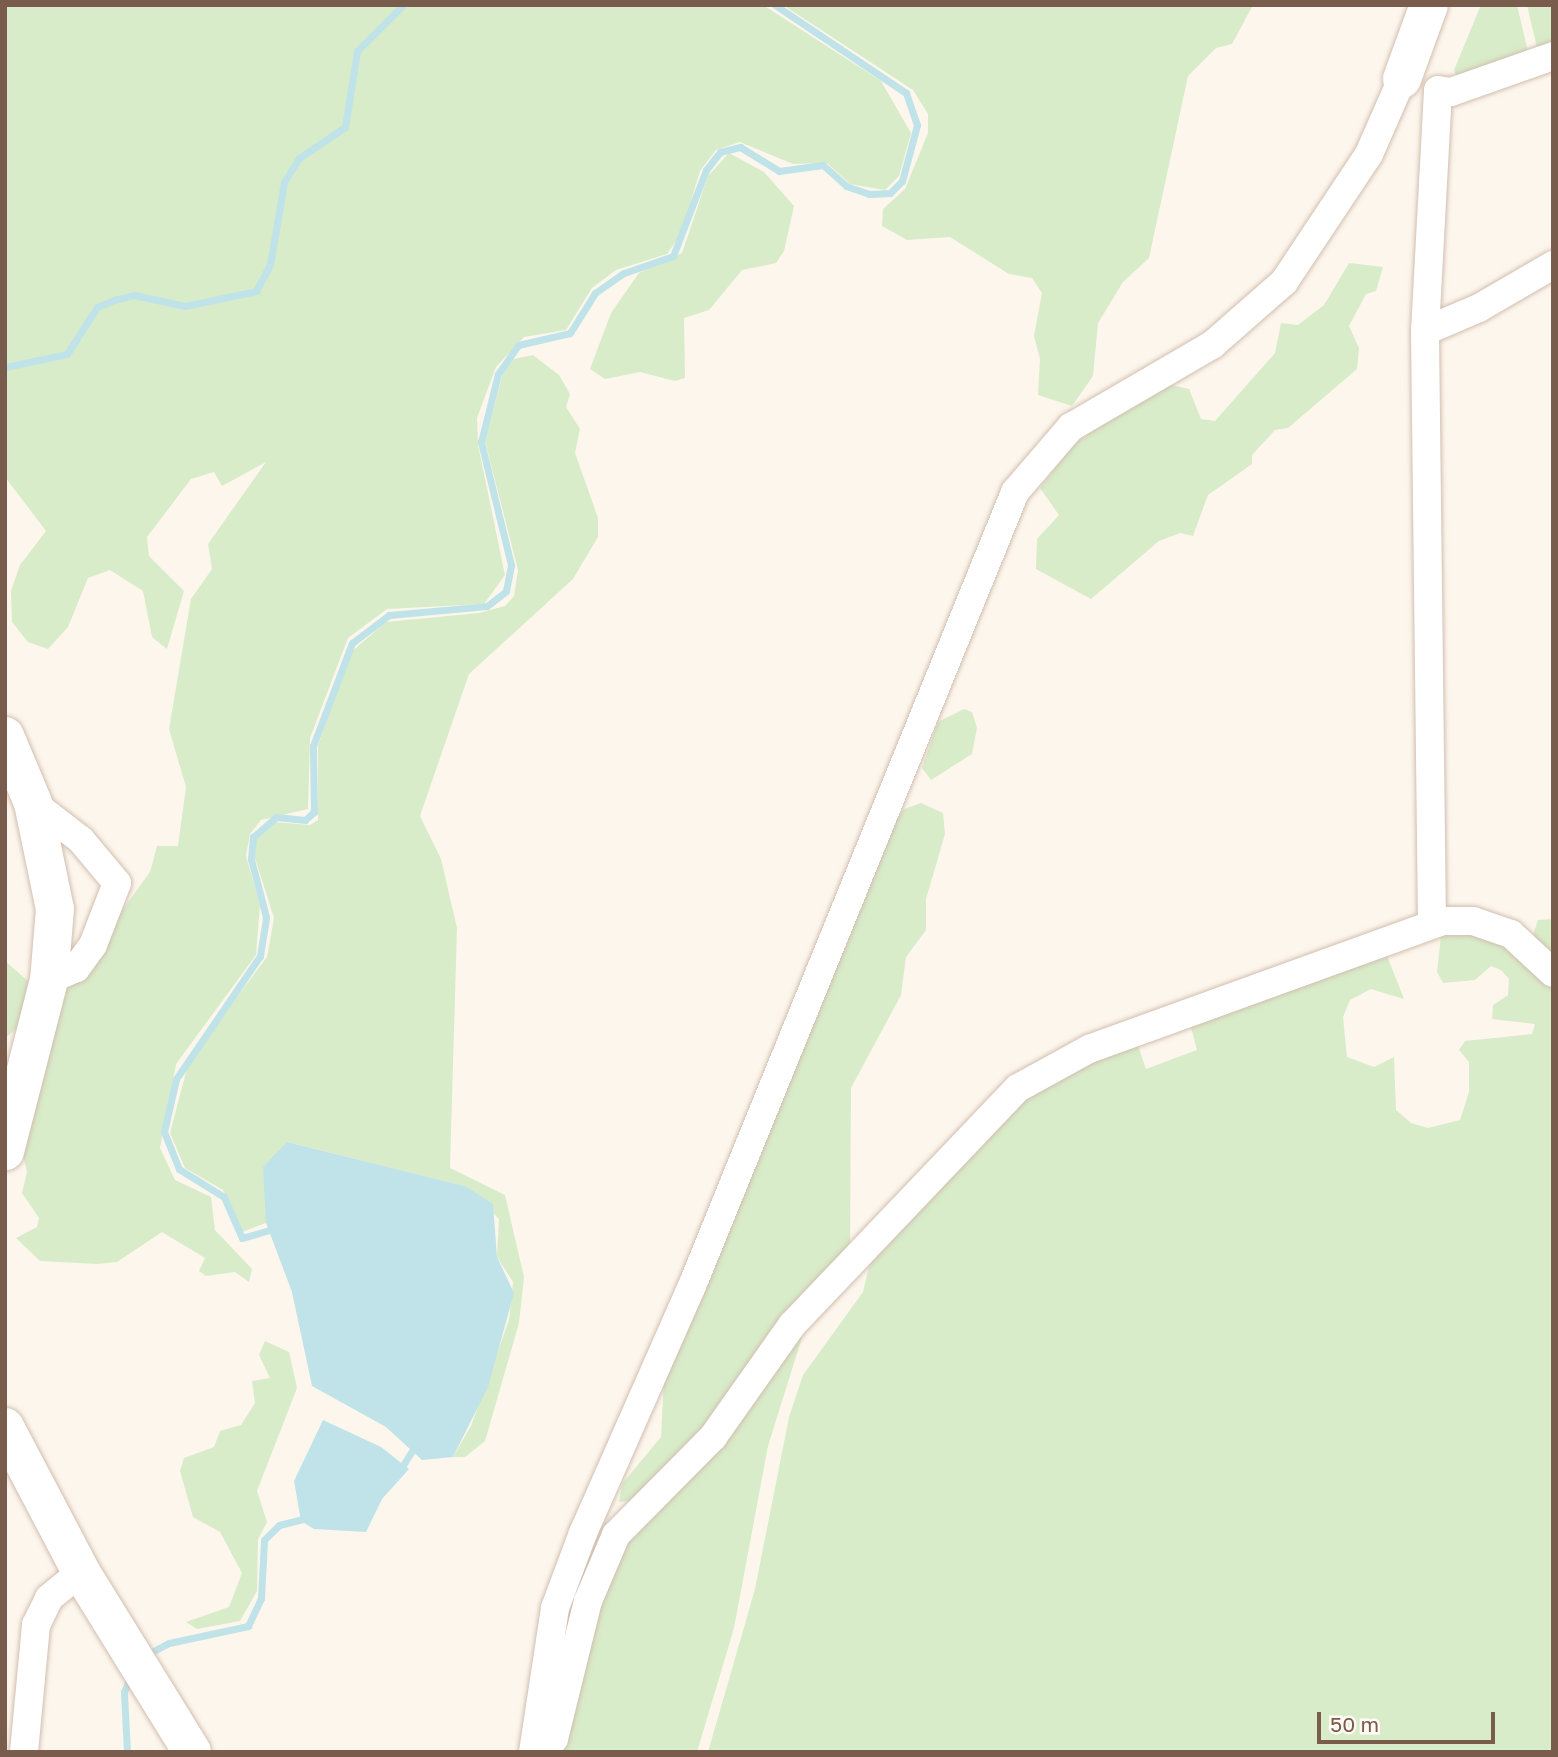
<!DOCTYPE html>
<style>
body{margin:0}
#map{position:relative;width:1558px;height:1757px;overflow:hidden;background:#fdf6ec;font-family:"Golos Text",sans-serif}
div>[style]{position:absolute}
.green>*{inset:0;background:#d8ecc9}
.water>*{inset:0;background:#bfe3e8}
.stream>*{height:7px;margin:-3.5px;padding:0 3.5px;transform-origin:3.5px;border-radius:3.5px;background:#bfe3e8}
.roads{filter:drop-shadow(0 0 2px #d1beb0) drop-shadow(0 0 2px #d1beb0)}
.street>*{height:28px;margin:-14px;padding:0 14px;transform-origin:14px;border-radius:14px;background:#fff}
.secondary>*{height:38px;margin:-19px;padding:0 19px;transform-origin:19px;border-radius:19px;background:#fff}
span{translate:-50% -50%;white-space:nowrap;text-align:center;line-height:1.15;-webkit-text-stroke:7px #fffaf3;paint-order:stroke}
.frame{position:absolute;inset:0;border:7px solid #7a5c4d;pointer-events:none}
.scale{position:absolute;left:1317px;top:1712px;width:178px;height:32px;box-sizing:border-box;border:4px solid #7a5c4d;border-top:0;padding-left:9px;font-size:21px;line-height:24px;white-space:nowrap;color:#7a5c4d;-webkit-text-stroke:5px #fffaf3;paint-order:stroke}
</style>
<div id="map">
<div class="green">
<div style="clip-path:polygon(5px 5px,763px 5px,881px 81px,911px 133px,899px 176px,885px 190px,850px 184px,827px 163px,793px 164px,740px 142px,716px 150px,700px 171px,681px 234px,667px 254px,616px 270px,592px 288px,566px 330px,524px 337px,496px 367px,477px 418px,478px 445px,505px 575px,484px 604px,387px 609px,348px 638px,310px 738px,308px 809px,261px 820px,250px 834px,246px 856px,260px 905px,256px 955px,176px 1064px,160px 1148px,175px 1180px,211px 1197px,215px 1230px,252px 1269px,249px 1282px,235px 1272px,206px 1276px,199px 1271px,205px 1258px,162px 1232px,117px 1262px,98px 1264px,40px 1261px,16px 1238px,37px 1227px,39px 1218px,22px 1193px,27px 1172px,22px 1151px,65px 989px,150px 872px,157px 846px,178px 846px,186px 787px,169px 729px,191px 599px,212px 569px,208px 544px,266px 462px,222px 486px,214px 472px,191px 479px,147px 537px,149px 556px,184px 591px,167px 649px,152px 637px,143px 591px,110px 570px,88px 578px,68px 627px,48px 649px,28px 642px,12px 622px,11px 591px,20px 565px,46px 531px,5px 477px)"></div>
<div style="clip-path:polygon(783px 5px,1253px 5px,1232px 44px,1216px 48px,1188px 76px,1149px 258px,1123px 282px,1098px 323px,1093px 376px,1072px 406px,1038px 395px,1040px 359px,1034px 336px,1042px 293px,1032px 278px,1009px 274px,950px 237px,907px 240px,882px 226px,883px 209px,905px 189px,928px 133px,928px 114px,913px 90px)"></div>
<div style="clip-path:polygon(1481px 5px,1517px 5px,1529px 56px,1457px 78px,1454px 70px)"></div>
<div style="clip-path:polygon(1527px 5px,1553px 5px,1553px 49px,1537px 48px)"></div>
<div style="clip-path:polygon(729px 153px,764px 172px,794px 206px,784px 251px,776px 263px,742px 270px,709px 310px,684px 318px,685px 378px,675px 381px,640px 372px,605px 379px,590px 369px,611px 313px,639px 273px,682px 253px,708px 176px)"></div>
<div style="clip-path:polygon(1349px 263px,1383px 267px,1376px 291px,1366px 294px,1349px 326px,1359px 348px,1357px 369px,1288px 428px,1275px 430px,1252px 455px,1252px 464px,1208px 495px,1193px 536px,1180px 533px,1159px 541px,1091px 599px,1036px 569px,1037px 539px,1059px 515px,1040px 488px,1073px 445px,1163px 383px,1189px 389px,1201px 419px,1215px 421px,1275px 353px,1281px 323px,1298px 325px,1324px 305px)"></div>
<div style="clip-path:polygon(533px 355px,559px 375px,570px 394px,566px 407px,580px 429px,575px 453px,598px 518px,598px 537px,573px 579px,469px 674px,420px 816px,441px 859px,457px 928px,450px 1168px,505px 1195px,524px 1277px,519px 1323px,485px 1441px,465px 1457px,453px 1457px,471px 1426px,509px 1320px,513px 1282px,497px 1257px,499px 1219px,465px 1186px,287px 1142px,266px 1223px,242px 1232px,223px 1190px,185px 1168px,170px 1133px,189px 1061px,267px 957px,274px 918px,255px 858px,256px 840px,274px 822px,310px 825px,318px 820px,318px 746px,350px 653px,386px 622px,479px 613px,505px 606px,514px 596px,518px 570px,485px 441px,503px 373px,514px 359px)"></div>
<div style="clip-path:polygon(964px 709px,972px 712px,977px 728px,972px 754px,931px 780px,922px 768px,938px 722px)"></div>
<div style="clip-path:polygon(921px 803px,943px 813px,945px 834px,926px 899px,926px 930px,906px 957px,901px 995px,851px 1088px,850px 1255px,770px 1331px,709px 1423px,630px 1501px,619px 1502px,622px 1484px,661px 1437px,664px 1378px,893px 825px,904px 809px)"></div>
<div style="clip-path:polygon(1553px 919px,1553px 968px,1532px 938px,1538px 920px)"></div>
<div style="clip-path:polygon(1442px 927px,1482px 928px,1553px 982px,1553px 1752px,708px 1752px,755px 1589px,789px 1417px,803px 1375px,863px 1292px,873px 1250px,1005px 1105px,1136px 1040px,1146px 1069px,1197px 1050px,1189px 1020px,1384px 948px,1404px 999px,1371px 989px,1350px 1000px,1343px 1017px,1347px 1057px,1374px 1067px,1394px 1057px,1396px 1110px,1411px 1123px,1428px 1128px,1460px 1120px,1469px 1092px,1469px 1062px,1459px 1050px,1465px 1041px,1532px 1034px,1535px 1024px,1492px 1019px,1493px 1005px,1508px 995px,1509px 979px,1501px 970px,1491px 966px,1475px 980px,1443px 983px,1437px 972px)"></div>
<div style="clip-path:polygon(5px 961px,28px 981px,19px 1027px,5px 1038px)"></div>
<div style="clip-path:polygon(804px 1331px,768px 1446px,734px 1628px,697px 1752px,561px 1752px,606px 1567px)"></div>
<div style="clip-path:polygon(265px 1341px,289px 1352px,297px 1388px,257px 1491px,267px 1522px,258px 1539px,257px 1591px,240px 1621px,197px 1629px,186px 1622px,229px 1607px,242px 1573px,220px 1532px,193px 1517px,180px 1471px,184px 1458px,214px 1447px,220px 1431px,241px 1425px,255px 1403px,252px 1381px,270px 1378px,259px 1355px)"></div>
</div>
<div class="water">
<div style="clip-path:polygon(287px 1142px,465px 1186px,493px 1204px,497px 1257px,514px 1293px,488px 1387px,453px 1457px,422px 1460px,386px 1427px,312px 1386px,292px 1292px,266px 1223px,263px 1167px)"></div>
<div style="clip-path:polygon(323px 1420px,381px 1447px,409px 1469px,382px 1499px,366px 1532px,314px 1529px,301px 1521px,294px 1481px)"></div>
</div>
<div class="stream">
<div style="left:5px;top:367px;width:63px;rotate:-11.8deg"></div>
<div style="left:67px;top:354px;width:56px;rotate:-57.4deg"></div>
<div style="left:97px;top:307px;width:18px;rotate:-22deg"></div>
<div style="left:114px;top:300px;width:21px;rotate:-14deg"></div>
<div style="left:134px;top:295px;width:52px;rotate:12.2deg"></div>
<div style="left:185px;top:306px;width:73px;rotate:-11.9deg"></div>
<div style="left:256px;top:291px;width:30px;rotate:-62deg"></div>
<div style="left:270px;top:265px;width:84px;rotate:-80.4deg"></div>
<div style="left:284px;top:182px;width:28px;rotate:-58deg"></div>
<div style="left:299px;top:158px;width:55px;rotate:-34deg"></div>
<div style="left:345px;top:127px;width:77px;rotate:-81deg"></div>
<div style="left:357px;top:51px;width:65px;rotate:-45deg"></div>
<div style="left:273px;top:1229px;width:32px;rotate:164deg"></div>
<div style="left:242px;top:1238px;width:45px;rotate:-113.7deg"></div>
<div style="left:224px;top:1197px;width:53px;rotate:-148.1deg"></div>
<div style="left:179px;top:1169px;width:40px;rotate:-112deg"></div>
<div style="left:164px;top:1132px;width:54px;rotate:-77.2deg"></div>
<div style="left:176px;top:1079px;width:149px;rotate:-55.7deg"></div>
<div style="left:260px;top:956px;width:39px;rotate:-81deg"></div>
<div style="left:266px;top:917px;width:60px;rotate:-104.5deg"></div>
<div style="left:251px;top:859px;width:22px;rotate:-85deg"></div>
<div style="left:253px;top:837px;width:30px;rotate:-41deg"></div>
<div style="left:276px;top:817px;width:29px;rotate:6deg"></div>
<div style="left:305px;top:820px;width:12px;rotate:-42deg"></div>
<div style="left:314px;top:812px;width:66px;rotate:-90.9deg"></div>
<div style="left:313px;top:746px;width:110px;rotate:-69.3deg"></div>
<div style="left:352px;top:643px;width:46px;rotate:-37.1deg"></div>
<div style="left:389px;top:615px;width:98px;rotate:-5.2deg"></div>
<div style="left:487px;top:606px;width:24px;rotate:-38deg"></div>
<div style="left:506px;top:591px;width:26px;rotate:-79deg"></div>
<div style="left:511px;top:565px;width:127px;rotate:-103.7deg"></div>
<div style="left:481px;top:442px;width:70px;rotate:-76deg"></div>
<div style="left:498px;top:374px;width:35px;rotate:-55deg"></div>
<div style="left:518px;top:345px;width:53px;rotate:-13deg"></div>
<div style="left:570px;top:333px;width:47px;rotate:-58deg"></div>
<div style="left:595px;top:293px;width:35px;rotate:-35deg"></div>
<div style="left:624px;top:273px;width:52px;rotate:-19.1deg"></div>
<div style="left:673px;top:256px;width:92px;rotate:-69deg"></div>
<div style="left:706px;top:170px;width:23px;rotate:-52deg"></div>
<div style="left:720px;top:152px;width:21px;rotate:-14deg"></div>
<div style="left:740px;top:147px;width:46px;rotate:31.6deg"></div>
<div style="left:779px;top:171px;width:44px;rotate:-7.8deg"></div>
<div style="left:823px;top:165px;width:31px;rotate:42deg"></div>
<div style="left:846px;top:186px;width:24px;rotate:19deg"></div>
<div style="left:869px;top:194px;width:21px;rotate:-3deg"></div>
<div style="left:890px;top:193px;width:17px;rotate:-45deg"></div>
<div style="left:902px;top:181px;width:58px;rotate:-75deg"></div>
<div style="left:917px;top:125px;width:34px;rotate:-109deg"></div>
<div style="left:906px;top:93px;width:158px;rotate:-146.1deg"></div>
<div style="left:400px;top:1470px;width:26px;rotate:-58deg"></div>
<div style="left:146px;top:1655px;width:26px;rotate:-28deg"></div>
<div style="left:169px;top:1643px;width:81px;rotate:-12.1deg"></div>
<div style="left:248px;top:1626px;width:31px;rotate:-65deg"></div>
<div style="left:261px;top:1598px;width:58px;rotate:-87deg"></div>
<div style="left:264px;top:1540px;width:21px;rotate:-45deg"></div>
<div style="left:279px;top:1525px;width:29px;rotate:-14deg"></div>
<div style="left:127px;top:1752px;width:60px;rotate:-92.9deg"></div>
<div style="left:124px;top:1692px;width:18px;rotate:-68deg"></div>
</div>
<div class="roads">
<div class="street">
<div style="left:1425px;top:331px;width:59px;rotate:-23.1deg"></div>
<div style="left:1479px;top:308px;width:86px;rotate:-30.2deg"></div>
<div style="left:33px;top:803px;width:61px;rotate:37.6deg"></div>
<div style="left:81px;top:840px;width:56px;rotate:50.1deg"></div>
<div style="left:117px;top:883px;width:66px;rotate:111.2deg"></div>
<div style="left:93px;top:945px;width:29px;rotate:126deg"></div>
<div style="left:76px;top:968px;width:30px;rotate:156deg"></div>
<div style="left:1432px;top:924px;width:593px;rotate:-90.68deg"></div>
<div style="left:1425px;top:331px;width:241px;rotate:-86.9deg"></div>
<div style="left:1438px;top:90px;width:13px;rotate:9deg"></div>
<div style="left:1451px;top:92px;width:108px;rotate:-19.4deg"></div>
<div style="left:535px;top:1743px;width:19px;rotate:-12deg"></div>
<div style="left:554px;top:1739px;width:142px;rotate:-76.2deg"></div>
<div style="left:588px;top:1601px;width:72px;rotate:-67deg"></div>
<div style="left:616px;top:1535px;width:138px;rotate:-45.3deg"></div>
<div style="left:713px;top:1437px;width:137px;rotate:-54.8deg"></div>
<div style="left:792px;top:1325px;width:327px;rotate:-46.4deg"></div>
<div style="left:1018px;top:1088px;width:81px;rotate:-28.8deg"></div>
<div style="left:1089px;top:1049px;width:376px;rotate:-19.9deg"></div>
<div style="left:1443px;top:921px;width:30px"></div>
<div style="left:1473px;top:921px;width:40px;rotate:18.9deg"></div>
<div style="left:1511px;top:934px;width:57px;rotate:42.9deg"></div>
<div style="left:24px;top:1752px;width:128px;rotate:-84.6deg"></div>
<div style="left:36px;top:1625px;width:30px;rotate:-64deg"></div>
<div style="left:49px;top:1598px;width:41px;rotate:-39.1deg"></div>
<div style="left:533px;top:1752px;width:146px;rotate:-81.3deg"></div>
<div style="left:555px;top:1608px;width:80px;rotate:-69.5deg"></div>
<div style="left:583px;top:1533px;width:270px;rotate:-66.2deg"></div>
<div style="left:692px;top:1286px;width:857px;rotate:-67.86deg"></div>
<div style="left:1015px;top:492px;width:86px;rotate:-49.3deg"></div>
<div style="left:1071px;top:427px;width:163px;rotate:-30.2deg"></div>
<div style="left:1212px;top:345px;width:96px;rotate:-41.2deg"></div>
<div style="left:1284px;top:282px;width:154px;rotate:-56.4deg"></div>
<div style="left:1369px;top:154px;width:82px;rotate:-66.3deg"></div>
</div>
<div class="secondary">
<div style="left:1402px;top:79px;width:79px;rotate:-70deg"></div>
<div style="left:5px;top:736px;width:73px;rotate:67.3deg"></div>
<div style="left:33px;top:803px;width:108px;rotate:78.3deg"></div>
<div style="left:55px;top:909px;width:71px;rotate:94.8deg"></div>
<div style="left:49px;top:980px;width:177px;rotate:104.4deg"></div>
<div style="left:5px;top:1427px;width:164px;rotate:62.3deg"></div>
<div style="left:81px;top:1572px;width:211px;rotate:58.3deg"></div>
</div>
</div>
<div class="frame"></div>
<div class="scale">50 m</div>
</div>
